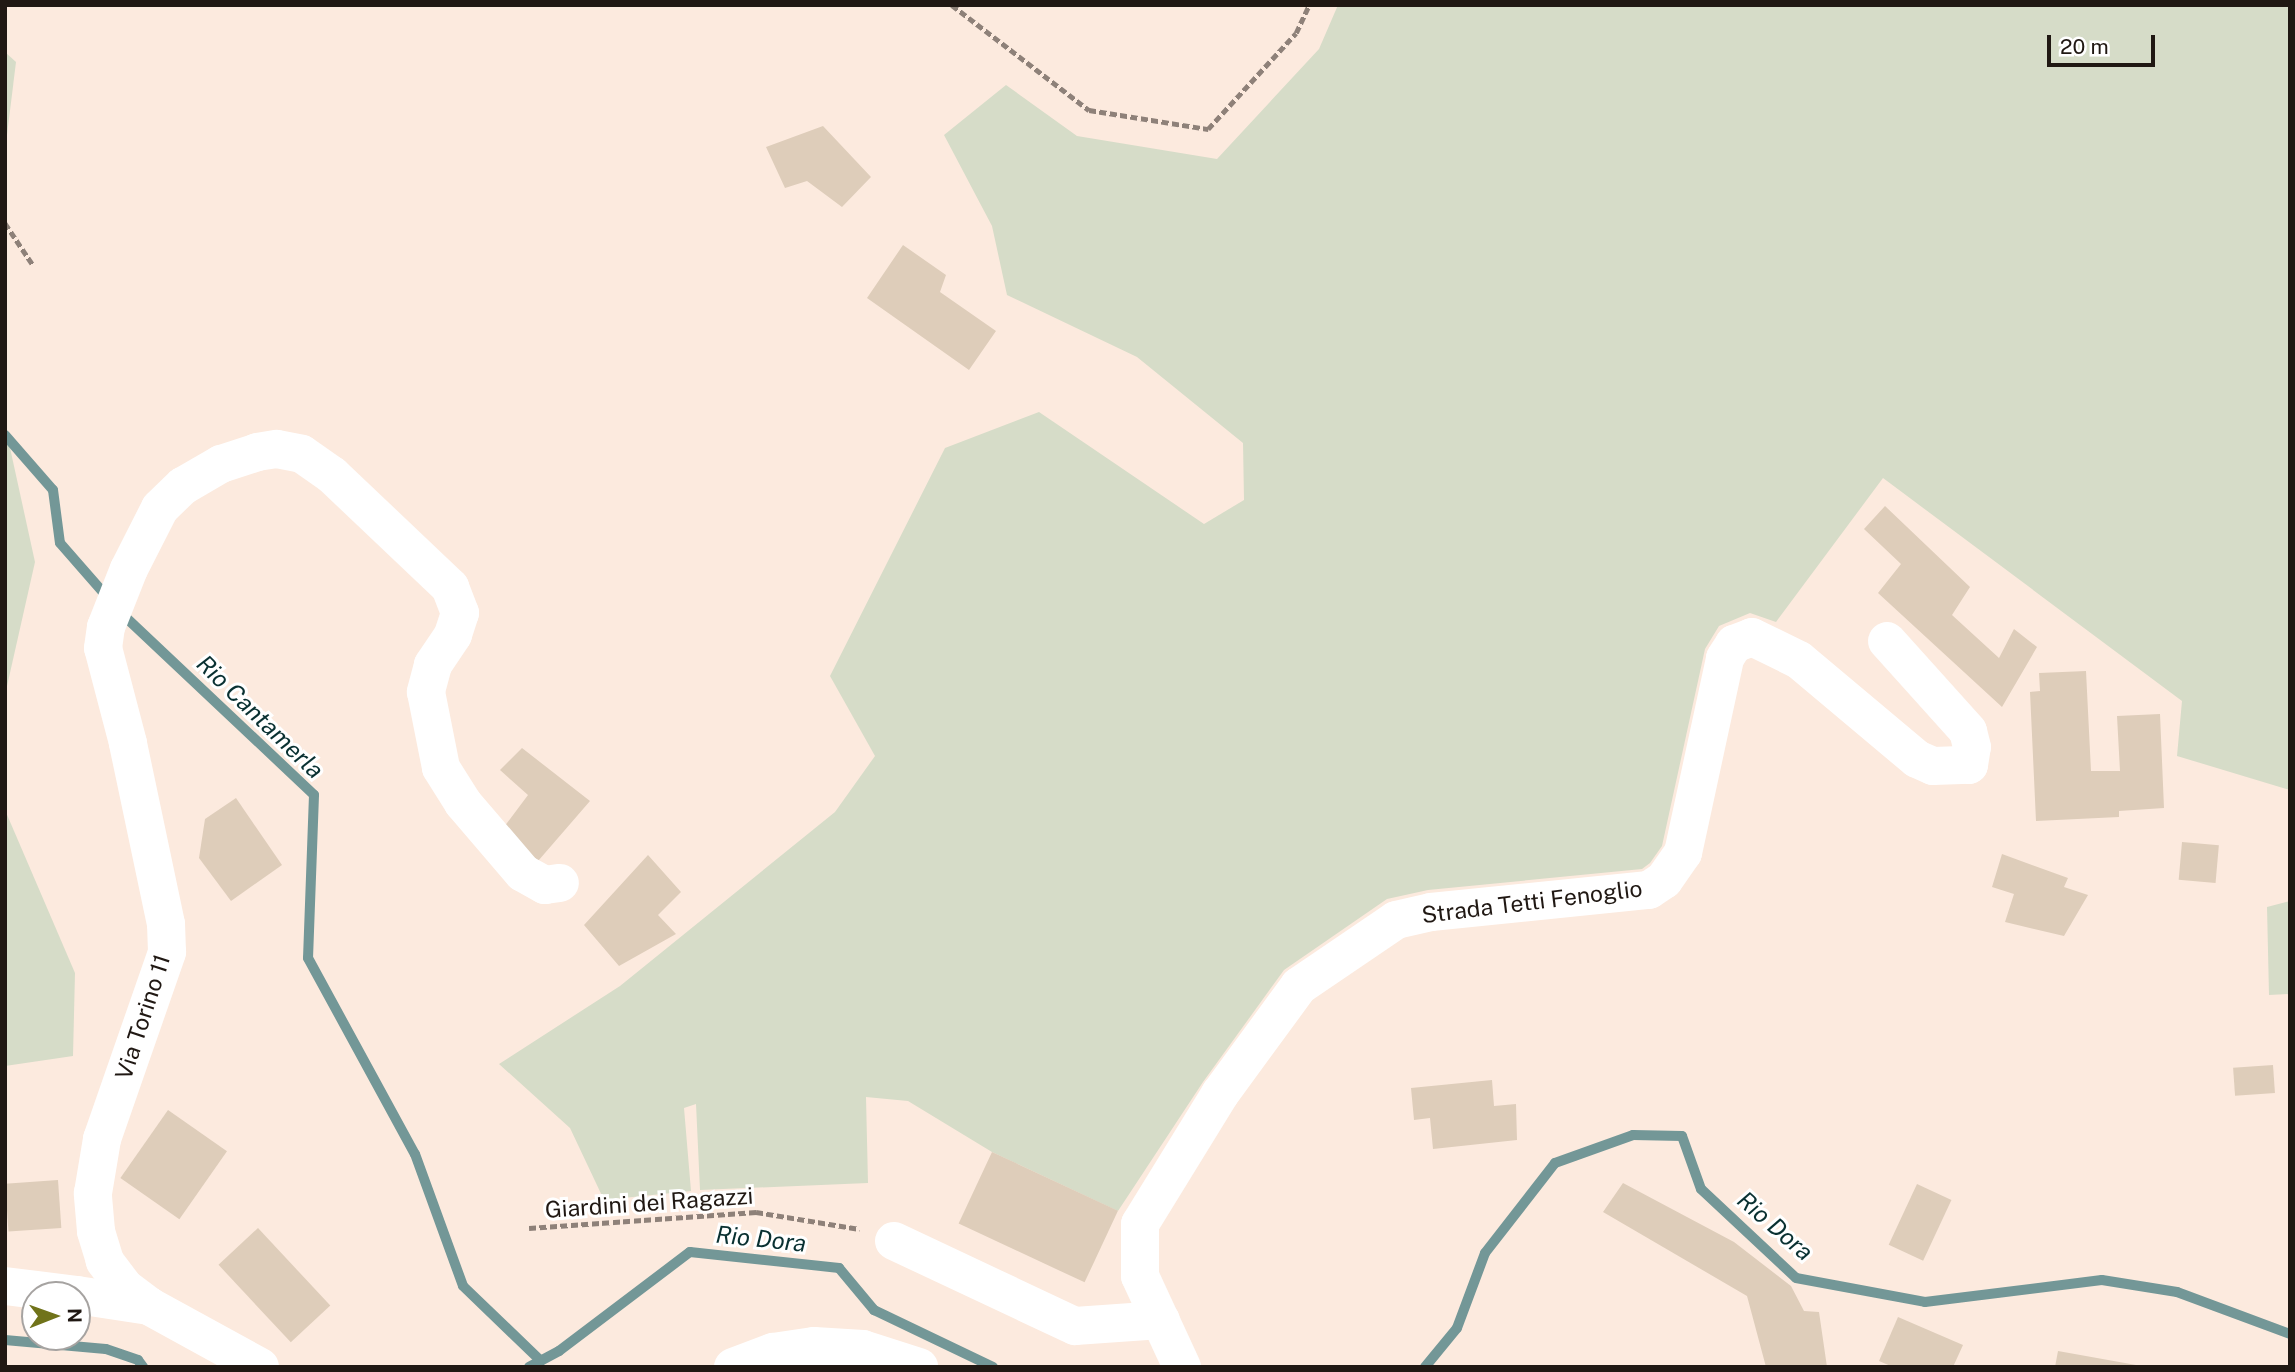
<!DOCTYPE html>
<style>
body{margin:0}
#map{position:relative;width:2295px;height:1372px;overflow:hidden;background:#fceade;font-family:"Public Sans",sans-serif}
div>[style]{position:absolute}
.green>*{inset:0;background:#d6dcc8}
.stream>*{height:10px;margin:-5px;padding:0 5px;transform-origin:5px;border-radius:5px;background:#739797}
.building>*{inset:0;background:#decdba;transform-origin:0 0}
.path>*{height:4.5px;margin-top:-2.25px;transform-origin:0;background:repeating-linear-gradient(90deg,#8e8179 0 7px,transparent 0 10.5px)}
.minor>*{height:38px;margin:-19px;padding:0 19px;transform-origin:19px;border-radius:19px;background:#fff}
span{translate:-50% -50%;white-space:nowrap;text-align:center;line-height:1.15;-webkit-text-stroke:6px #fff;paint-order:stroke}
.street-label{font-size:23px;color:#201813}
.water-label{font-size:24px;color:#093031;font-style:italic}
.frame{position:absolute;inset:0;border:7px solid #201813;pointer-events:none}
.north{position:absolute;left:21px;top:1281px;width:70px;height:70px;box-sizing:border-box;background:#fff;border:2px solid #a6a3a1;border-radius:50%;rotate:89deg;font-size:19px;font-weight:700;line-height:28px;text-align:center;color:#201813}
.north::after{content:'';display:block;margin:auto;width:24px;height:32px;background:#70731a;clip-path:polygon(50% 0,100% 100%,50% 72%,0 100%)}
.scale{position:absolute;left:2047px;top:35px;width:108px;height:32px;box-sizing:border-box;border:4px solid #201813;border-top:0;padding-left:9px;font-size:21px;line-height:24px;white-space:nowrap;color:#201813;-webkit-text-stroke:5px #fff;paint-order:stroke}
</style>
<div id="map">
<div class="green">
<div style="clip-path:polygon(1338px 5px,2290px 5px,2290px 790px,2177px 756px,2182px 701px,1883px 478px,1776px 622px,1750px 613px,1719px 626px,1705px 649px,1662px 846px,1650px 863px,1642px 869px,1428px 890px,1387px 899px,1284px 970px,1203px 1082px,1118px 1211px,992px 1152px,908px 1101px,866px 1097px,868px 1183px,700px 1190px,696px 1104px,684px 1108px,691px 1191px,604px 1200px,570px 1128px,499px 1064px,620px 986px,835px 812px,875px 756px,830px 676px,945px 448px,1039px 412px,1204px 524px,1244px 500px,1243px 443px,1137px 357px,1007px 295px,992px 226px,944px 135px,1006px 85px,1077px 136px,1217px 159px,1319px 49px)"></div>
<div style="clip-path:polygon(5px 52px,16px 62px,5px 151px)"></div>
<div style="clip-path:polygon(5px 425px,35px 562px,5px 695px)"></div>
<div style="clip-path:polygon(5px 810px,75px 973px,73px 1056px,5px 1066px)"></div>
<div style="clip-path:polygon(2290px 901px,2290px 994px,2269px 995px,2267px 907px)"></div>
</div>
<div class="stream">
<div style="left:5px;top:435px;width:73px;rotate:48.9deg"></div>
<div style="left:53px;top:490px;width:53px;rotate:82.5deg"></div>
<div style="left:60px;top:543px;width:74px;rotate:48.8deg"></div>
<div style="left:119px;top:611px;width:268px;rotate:43.3deg"></div>
<div style="left:314px;top:795px;width:163px;rotate:92.1deg"></div>
<div style="left:308px;top:958px;width:223px;rotate:61.4deg"></div>
<div style="left:415px;top:1154px;width:140px;rotate:70deg"></div>
<div style="left:463px;top:1286px;width:108px;rotate:43.9deg"></div>
<div style="left:5px;top:1340px;width:101px;rotate:5.1deg"></div>
<div style="left:106px;top:1349px;width:34px;rotate:19deg"></div>
<div style="left:138px;top:1360px;width:9px;rotate:54deg"></div>
<div style="left:529px;top:1367px;width:34px;rotate:-28deg"></div>
<div style="left:559px;top:1351px;width:164px;rotate:-37.1deg"></div>
<div style="left:690px;top:1252px;width:150px;rotate:6.1deg"></div>
<div style="left:839px;top:1268px;width:55px;rotate:50.2deg"></div>
<div style="left:874px;top:1310px;width:132px;rotate:25.6deg"></div>
<div style="left:1425px;top:1367px;width:50px;rotate:-50.6deg"></div>
<div style="left:1457px;top:1328px;width:80px;rotate:-69.5deg"></div>
<div style="left:1485px;top:1253px;width:114px;rotate:-52.1deg"></div>
<div style="left:1555px;top:1163px;width:83px;rotate:-19.7deg"></div>
<div style="left:1633px;top:1135px;width:49px;rotate:1.2deg"></div>
<div style="left:1682px;top:1136px;width:56px;rotate:70.3deg"></div>
<div style="left:1701px;top:1189px;width:130px;rotate:43.1deg"></div>
<div style="left:1796px;top:1278px;width:131px;rotate:10.5deg"></div>
<div style="left:1925px;top:1302px;width:178px;rotate:-7.1deg"></div>
<div style="left:2102px;top:1280px;width:76px;rotate:9.1deg"></div>
<div style="left:2177px;top:1292px;width:121px;rotate:20.4deg"></div>
</div>
<div class="building">
<div style="clip-path:polygon(823px 126px,871px 177px,842px 207px,807px 181px,785px 188px,766px 147px)"></div>
<div style="clip-path:polygon(903px 245px,946px 275px,940px 292px,996px 331px,969px 370px,867px 298px)"></div>
<div style="clip-path:polygon(1885px 506px,1970px 587px,1952px 615px,1999px 658px,2014px 629px,2037px 647px,2002px 707px,1878px 593px,1901px 564px,1864px 529px)"></div>
<div style="clip-path:polygon(2086px 671px,2091px 771px,2120px 771px,2117px 716px,2160px 714px,2164px 808px,2119px 811px,2119px 817px,2036px 821px,2030px 692px,2040px 691px,2039px 673px)"></div>
<div style="clip-path:polygon(522px 748px,590px 801px,532px 868px,498px 835px,528px 795px,500px 770px)"></div>
<div style="clip-path:polygon(236px 798px,282px 865px,231px 901px,199px 858px,205px 819px)"></div>
<div style="left:2182px;top:842px;width:37px;height:38px;rotate:5deg"></div>
<div style="clip-path:polygon(2002px 854px,2068px 878px,2064px 887px,2088px 895px,2064px 936px,2005px 922px,2014px 894px,1992px 887px)"></div>
<div style="clip-path:polygon(648px 855px,681px 892px,658px 915px,676px 934px,619px 966px,584px 925px)"></div>
<div style="left:2273px;top:1065px;width:28px;height:40px;rotate:86deg"></div>
<div style="clip-path:polygon(1492px 1080px,1494px 1106px,1516px 1104px,1517px 1140px,1433px 1149px,1430px 1118px,1414px 1120px,1411px 1088px)"></div>
<div style="left:168px;top:1110px;width:72px;height:83px;rotate:35deg"></div>
<div style="left:992px;top:1152px;width:139px;height:79px;rotate:25deg"></div>
<div style="left:58px;top:1180px;width:48px;height:53px;rotate:86deg"></div>
<div style="clip-path:polygon(1623px 1183px,1734px 1242px,1791px 1286px,1804px 1311px,1819px 1312px,1827px 1367px,1766px 1367px,1747px 1296px,1603px 1212px)"></div>
<div style="left:1917px;top:1184px;width:38px;height:67px;rotate:25deg"></div>
<div style="left:258px;top:1228px;width:106px;height:54px;rotate:47deg"></div>
<div style="clip-path:polygon(1898px 1317px,1963px 1345px,1953px 1367px,1893px 1367px,1879px 1361px)"></div>
<div style="clip-path:polygon(2058px 1351px,2136px 1365px,2136px 1367px,2055px 1367px)"></div>
</div>
<div class="path">
<div style="left:952px;top:5px;width:173px;rotate:37.5deg"></div>
<div style="left:1089px;top:110px;width:121px;rotate:9.1deg"></div>
<div style="left:1208px;top:129px;width:130px;rotate:-47.5deg"></div>
<div style="left:1296px;top:33px;width:31px;rotate:-65deg"></div>
<div style="left:5px;top:223px;width:50px;rotate:56.3deg"></div>
<div style="left:529px;top:1228px;width:228px;rotate:-4deg"></div>
<div style="left:756px;top:1212px;width:105px;rotate:9.3deg"></div>
</div>
<div class="minor">
<div style="left:894px;top:1241px;width:200px;rotate:25.2deg"></div>
<div style="left:1075px;top:1326px;width:86px;rotate:-4deg"></div>
<div style="left:5px;top:1286px;width:73px;rotate:7.1deg"></div>
<div style="left:77px;top:1295px;width:73px;rotate:8.7deg"></div>
<div style="left:260px;top:1367px;width:127px;rotate:-151.2deg"></div>
<div style="left:149px;top:1306px;width:30px;rotate:-143deg"></div>
<div style="left:125px;top:1288px;width:34px;rotate:-127deg"></div>
<div style="left:105px;top:1261px;width:31px;rotate:-107deg"></div>
<div style="left:96px;top:1231px;width:38px;rotate:-95deg"></div>
<div style="left:93px;top:1193px;width:55px;rotate:-80.5deg"></div>
<div style="left:102px;top:1139px;width:198px;rotate:-70.8deg"></div>
<div style="left:167px;top:952px;width:28px;rotate:-92deg"></div>
<div style="left:166px;top:924px;width:185px;rotate:-101.9deg"></div>
<div style="left:128px;top:743px;width:98px;rotate:-104.7deg"></div>
<div style="left:103px;top:648px;width:21px;rotate:-82deg"></div>
<div style="left:106px;top:627px;width:62px;rotate:-68.4deg"></div>
<div style="left:129px;top:569px;width:68px;rotate:-63.1deg"></div>
<div style="left:160px;top:508px;width:32px;rotate:-44deg"></div>
<div style="left:183px;top:486px;width:44px;rotate:-30.1deg"></div>
<div style="left:221px;top:464px;width:38px;rotate:-18deg"></div>
<div style="left:257px;top:452px;width:20px;rotate:-9deg"></div>
<div style="left:277px;top:449px;width:25px;rotate:11deg"></div>
<div style="left:302px;top:454px;width:37px;rotate:35deg"></div>
<div style="left:332px;top:475px;width:163px;rotate:43.5deg"></div>
<div style="left:450px;top:587px;width:28px;rotate:69deg"></div>
<div style="left:460px;top:613px;width:23px;rotate:108deg"></div>
<div style="left:453px;top:635px;width:36px;rotate:124deg"></div>
<div style="left:433px;top:665px;width:28px;rotate:105deg"></div>
<div style="left:426px;top:692px;width:77px;rotate:78.8deg"></div>
<div style="left:441px;top:768px;width:41px;rotate:57.8deg"></div>
<div style="left:463px;top:803px;width:92px;rotate:49.4deg"></div>
<div style="left:523px;top:873px;width:25px;rotate:29deg"></div>
<div style="left:545px;top:885px;width:15px;rotate:-8deg"></div>
<div style="left:733px;top:1367px;width:43px;rotate:-20.6deg"></div>
<div style="left:773px;top:1352px;width:41px;rotate:-8.3deg"></div>
<div style="left:814px;top:1346px;width:49px;rotate:3.5deg"></div>
<div style="left:863px;top:1349px;width:59px;rotate:17.8deg"></div>
<div style="left:1182px;top:1367px;width:100px;rotate:-114.8deg"></div>
<div style="left:1140px;top:1276px;width:52px;rotate:-90deg"></div>
<div style="left:1140px;top:1224px;width:153px;rotate:-58.4deg"></div>
<div style="left:1220px;top:1094px;width:134px;rotate:-53.8deg"></div>
<div style="left:1299px;top:986px;width:117px;rotate:-34.2deg"></div>
<div style="left:1396px;top:920px;width:36px;rotate:-13deg"></div>
<div style="left:1431px;top:912px;width:219px;rotate:-5.8deg"></div>
<div style="left:1649px;top:890px;width:18px;rotate:-34deg"></div>
<div style="left:1664px;top:880px;width:33px;rotate:-55deg"></div>
<div style="left:1683px;top:853px;width:199px;rotate:-77.8deg"></div>
<div style="left:1725px;top:658px;width:17px;rotate:-57deg"></div>
<div style="left:1734px;top:644px;width:19px;rotate:-21deg"></div>
<div style="left:1752px;top:637px;width:52px;rotate:26.1deg"></div>
<div style="left:1799px;top:660px;width:154px;rotate:40deg"></div>
<div style="left:1917px;top:759px;width:17px;rotate:24deg"></div>
<div style="left:1933px;top:766px;width:36px;rotate:-2deg"></div>
<div style="left:1969px;top:765px;width:18px;rotate:-81deg"></div>
<div style="left:1972px;top:747px;width:16px;rotate:-104deg"></div>
<div style="left:1968px;top:731px;width:121px;rotate:-132deg"></div>
</div>
<div class="street-label">
<span style="left:1532px;top:902px;rotate:-7deg">Strada Tetti Fenoglio</span>
<span style="left:143px;top:1017px;rotate:-72deg">Via Torino 11</span>
<span style="left:649px;top:1203px;rotate:-4deg">Giardini dei Ragazzi</span>
</div>
<div class="water-label">
<span style="left:260px;top:717px;rotate:44deg">Rio Cantamerla</span>
<span style="left:1775px;top:1226px;rotate:41deg">Rio Dora</span>
<span style="left:761px;top:1239px;rotate:6deg">Rio Dora</span>
</div>
<div class="frame"></div>
<div class="north">N</div>
<div class="scale">20 m</div>
</div>
